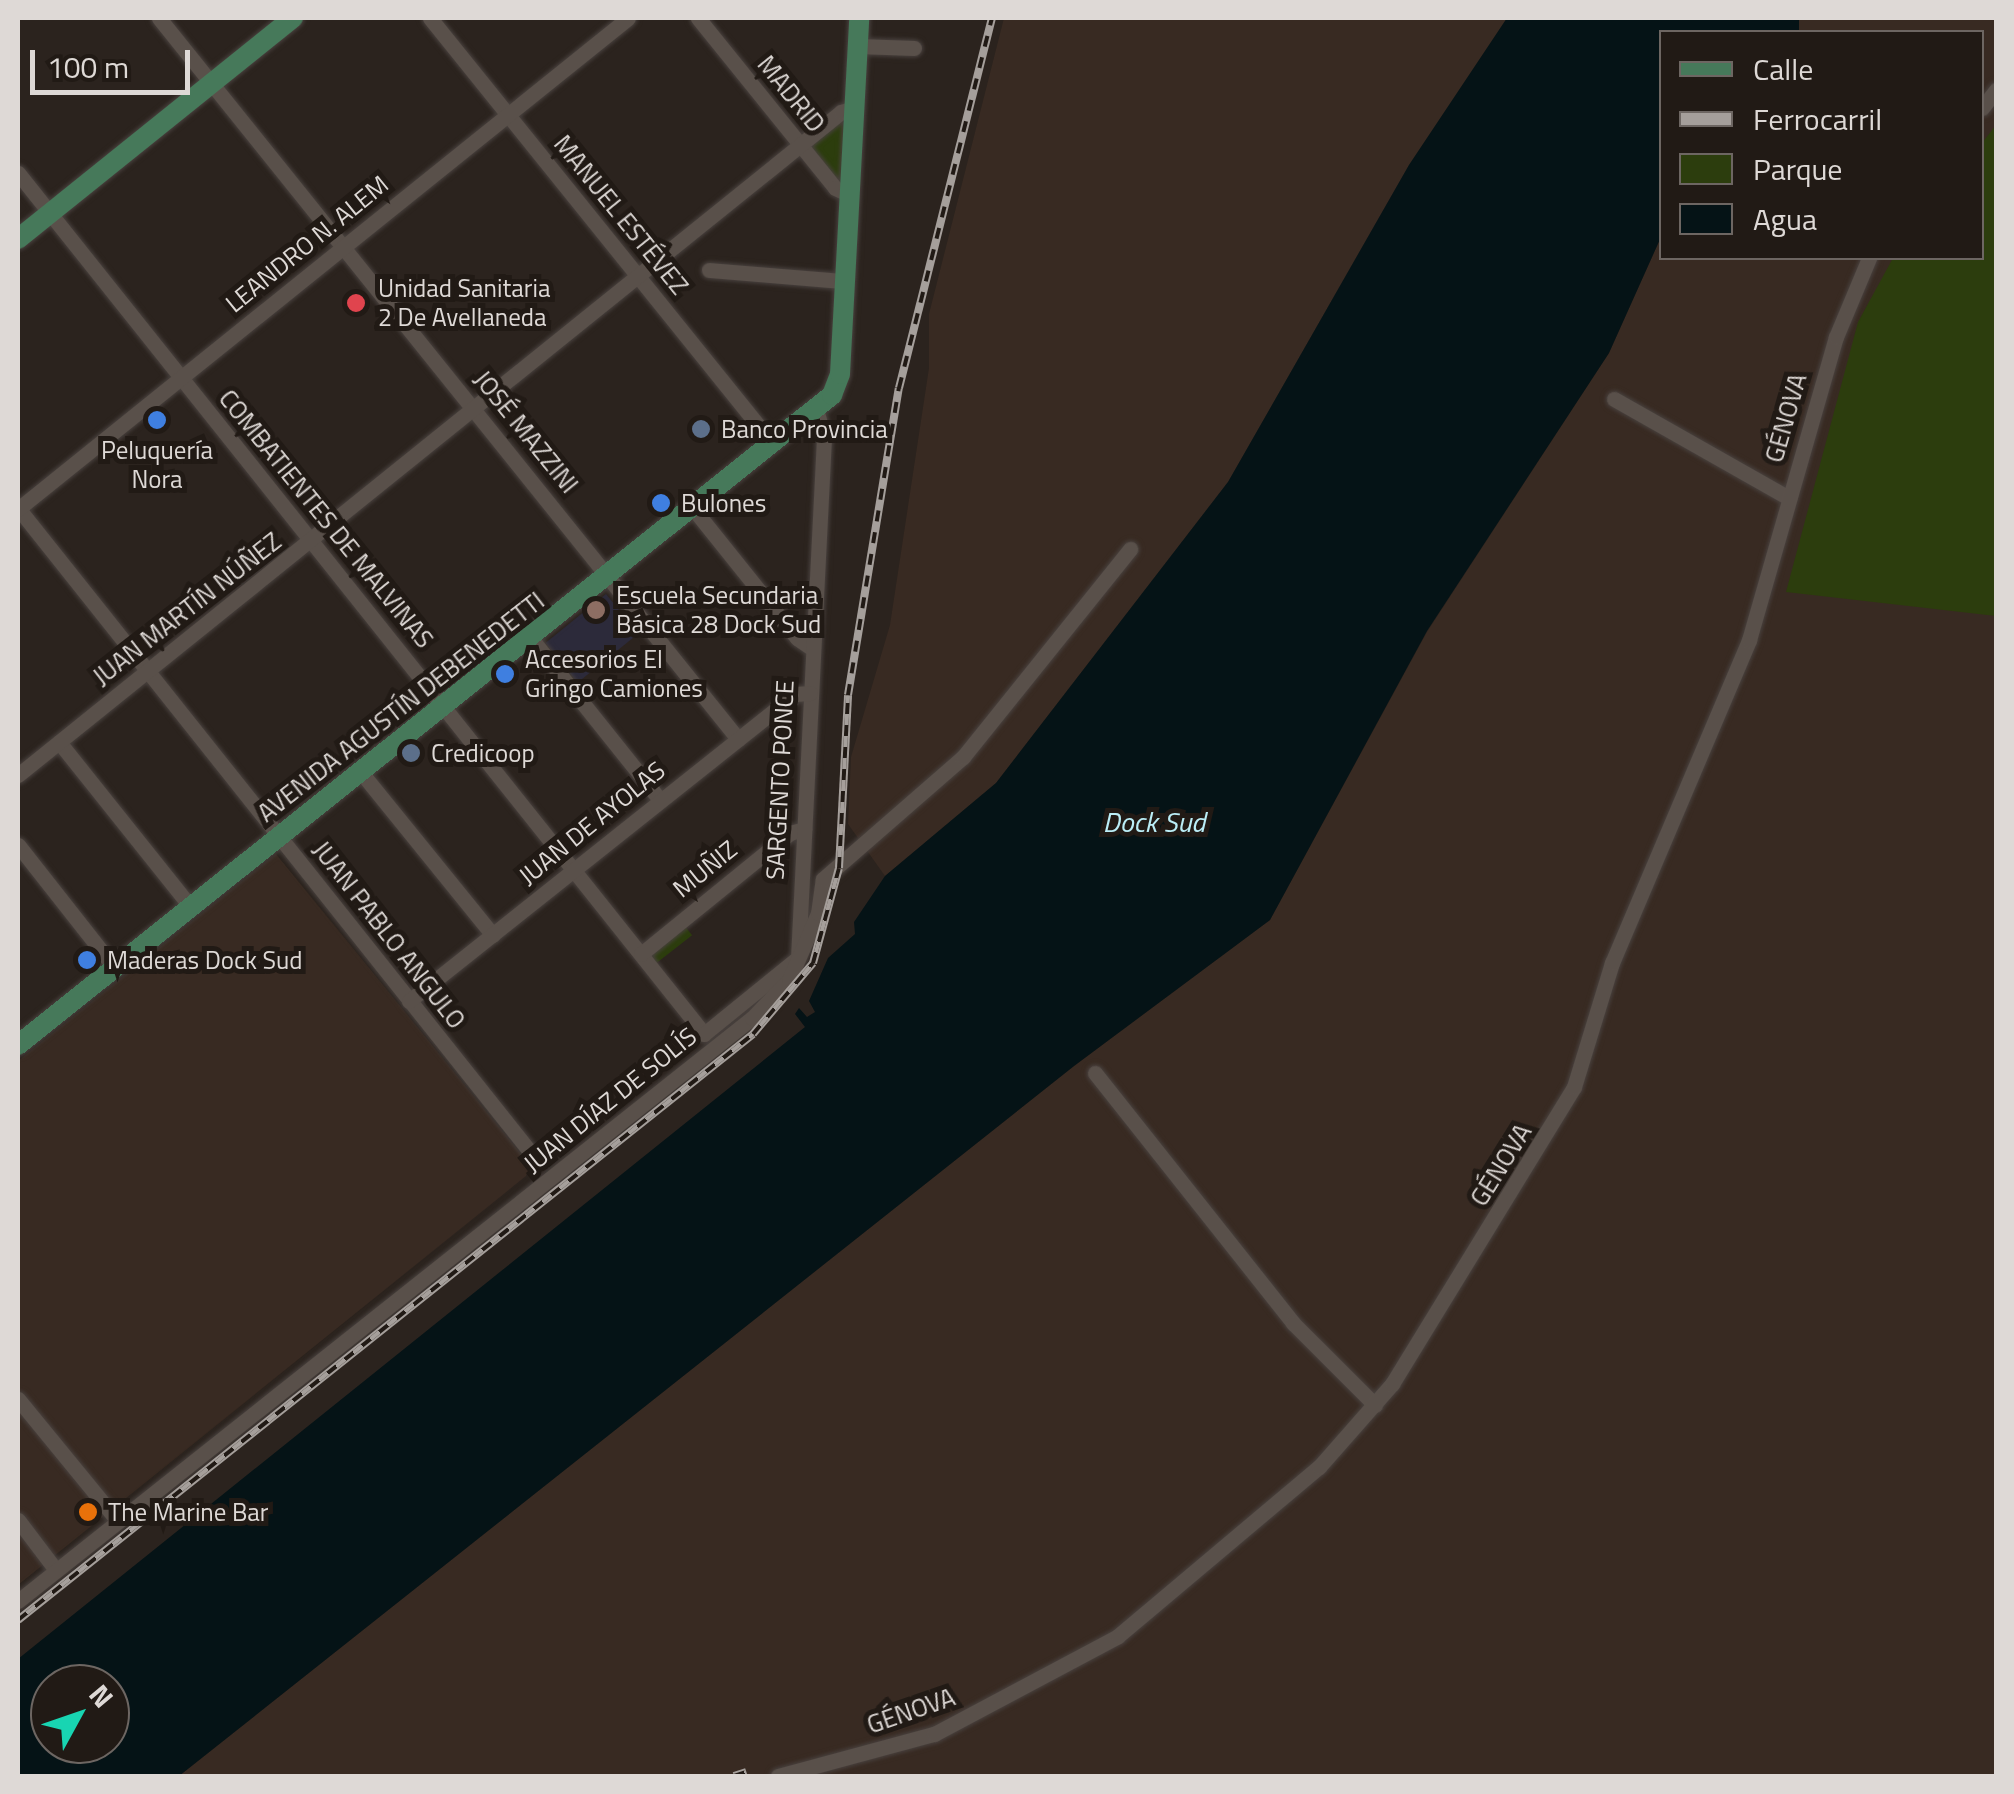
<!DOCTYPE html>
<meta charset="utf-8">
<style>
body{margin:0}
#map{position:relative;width:2014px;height:1794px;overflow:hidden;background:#2b231e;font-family:"Titillium Web",sans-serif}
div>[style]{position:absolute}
.built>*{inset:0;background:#382a22}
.education>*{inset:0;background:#2c2a3a;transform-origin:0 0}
.green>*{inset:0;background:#2c3d0d;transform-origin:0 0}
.water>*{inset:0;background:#051316}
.roads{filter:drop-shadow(0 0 2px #48413e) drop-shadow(0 0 2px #48413e)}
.minor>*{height:15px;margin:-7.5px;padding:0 7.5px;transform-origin:7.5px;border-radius:7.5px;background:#59504a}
.major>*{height:20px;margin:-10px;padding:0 10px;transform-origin:10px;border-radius:10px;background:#46795a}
.rail>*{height:8px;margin-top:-4px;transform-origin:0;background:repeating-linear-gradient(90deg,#211a15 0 11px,#a59f9b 0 22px);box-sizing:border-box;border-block:2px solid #a59f9b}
.dots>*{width:28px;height:28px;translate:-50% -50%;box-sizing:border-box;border:5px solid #211a15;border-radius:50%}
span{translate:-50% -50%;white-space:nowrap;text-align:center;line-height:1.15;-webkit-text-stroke:10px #211a15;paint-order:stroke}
.street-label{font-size:25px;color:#ded9d6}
.poi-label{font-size:25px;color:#ded9d6}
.left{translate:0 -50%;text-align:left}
.water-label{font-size:28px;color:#bbeef7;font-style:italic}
.frame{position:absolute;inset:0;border:20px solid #ded9d6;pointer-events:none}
.legend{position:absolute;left:1659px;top:30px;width:325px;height:230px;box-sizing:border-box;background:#211a15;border:2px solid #6d6662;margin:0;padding:12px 18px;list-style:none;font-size:30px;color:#ded9d6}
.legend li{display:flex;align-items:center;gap:20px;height:50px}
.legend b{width:50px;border:2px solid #6d6662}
.north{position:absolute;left:30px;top:1664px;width:100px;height:100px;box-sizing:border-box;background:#211a15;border:2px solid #6d6662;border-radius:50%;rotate:50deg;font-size:28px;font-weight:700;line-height:40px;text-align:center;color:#ded9d6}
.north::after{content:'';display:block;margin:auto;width:35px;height:45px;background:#18d5b2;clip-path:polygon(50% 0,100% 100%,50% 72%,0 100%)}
.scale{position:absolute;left:30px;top:50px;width:160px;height:45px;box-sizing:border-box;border:5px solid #ded9d6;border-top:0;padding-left:12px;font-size:30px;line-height:35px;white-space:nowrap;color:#ded9d6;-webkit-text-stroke:8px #211a15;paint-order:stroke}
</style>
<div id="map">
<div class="built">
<div style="clip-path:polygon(1004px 18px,1507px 18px,1409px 165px,1228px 482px,996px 783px,885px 876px,848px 824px,851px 757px,890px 625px,929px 368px,929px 314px)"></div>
<div style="clip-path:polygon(1799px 18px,1996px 18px,1996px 1776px,179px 1776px,1074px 1066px,1270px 920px,1427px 632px,1609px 353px,1661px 237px,1662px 258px,1982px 258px,1982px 32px,1799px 32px)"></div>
<div style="clip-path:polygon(276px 854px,530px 1165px,526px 1176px,18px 1585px,18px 1061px)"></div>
</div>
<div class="education">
<div style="left:606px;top:594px;width:51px;height:78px;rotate:51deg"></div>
</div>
<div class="green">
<div style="clip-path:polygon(846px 109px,850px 195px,801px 146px)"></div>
<div style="clip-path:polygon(1996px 125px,1996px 616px,1786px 592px,1858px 322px,1893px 258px,1982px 258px,1982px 143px)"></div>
<div style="left:681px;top:921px;width:18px;height:52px;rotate:52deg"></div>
</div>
<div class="water">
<div style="clip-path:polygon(evenodd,1507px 18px,1799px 18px,1799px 32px,1662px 32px,1661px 237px,1609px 353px,1427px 631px,1270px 920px,1074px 1066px,179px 1776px,18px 1776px,18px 1659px,805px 1027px,795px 1014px,799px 1008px,807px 1017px,815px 1012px,809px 1001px,828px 958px,855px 934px,854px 922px,885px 876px,996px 783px,1228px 482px,1409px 165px,1507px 18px,50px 1684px,110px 1684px,110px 1744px,50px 1744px,50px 1684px)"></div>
</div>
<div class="roads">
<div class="minor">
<div style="left:159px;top:18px;width:925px;rotate:51.23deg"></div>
<div style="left:430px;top:18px;width:547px;rotate:51.16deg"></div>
<div style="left:698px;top:18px;width:218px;rotate:51.1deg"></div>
<div style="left:835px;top:188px;width:17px;rotate:25deg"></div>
<div style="left:858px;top:46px;width:56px;rotate:2deg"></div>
<div style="left:1982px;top:108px;width:23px;rotate:-52deg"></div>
<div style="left:18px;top:173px;width:1101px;rotate:51.45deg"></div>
<div style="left:704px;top:1034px;width:117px;rotate:-39.1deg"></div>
<div style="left:709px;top:270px;width:135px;rotate:4.7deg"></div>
<div style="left:1614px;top:399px;width:201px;rotate:29.5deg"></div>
<div style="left:692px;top:507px;width:168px;rotate:51.3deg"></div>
<div style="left:797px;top:638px;width:19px;rotate:35deg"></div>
<div style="left:18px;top:508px;width:831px;rotate:51.5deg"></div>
<div style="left:18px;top:509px;width:783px;rotate:-38.83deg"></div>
<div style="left:530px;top:637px;width:208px;rotate:51.4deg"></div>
<div style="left:59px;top:742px;width:210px;rotate:51.4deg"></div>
<div style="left:360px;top:771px;width:211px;rotate:51deg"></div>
<div style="left:18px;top:775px;width:1057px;rotate:-38.85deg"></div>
<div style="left:841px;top:112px;width:15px;rotate:-16deg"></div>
<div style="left:18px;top:845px;width:155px;rotate:51.8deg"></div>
<div style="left:641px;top:954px;width:192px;rotate:-39.1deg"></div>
<div style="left:790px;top:833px;width:15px;rotate:-16deg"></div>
<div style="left:798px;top:958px;width:522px;rotate:-87.14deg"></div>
<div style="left:824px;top:437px;width:29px;rotate:-106deg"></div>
<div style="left:409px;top:1001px;width:493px;rotate:-38.5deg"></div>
<div style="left:795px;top:694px;width:15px;rotate:-4deg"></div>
<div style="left:1095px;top:1073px;width:319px;rotate:51.6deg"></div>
<div style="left:1293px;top:1323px;width:116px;rotate:45deg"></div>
<div style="left:18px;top:1399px;width:156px;rotate:50.7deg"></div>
<div style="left:18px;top:1520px;width:63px;rotate:52.8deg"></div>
<div style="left:18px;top:1601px;width:937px;rotate:-38.46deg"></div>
<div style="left:752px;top:1018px;width:53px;rotate:-45.8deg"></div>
<div style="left:789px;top:980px;width:73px;rotate:-66.6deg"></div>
<div style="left:818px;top:913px;width:34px;rotate:-82deg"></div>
<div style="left:823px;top:879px;width:186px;rotate:-41.1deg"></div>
<div style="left:963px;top:757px;width:267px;rotate:-51.2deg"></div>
<div style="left:778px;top:1776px;width:162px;rotate:-15.1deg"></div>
<div style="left:934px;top:1734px;width:208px;rotate:-28deg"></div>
<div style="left:1118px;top:1636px;width:263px;rotate:-40.1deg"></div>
<div style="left:1319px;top:1467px;width:111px;rotate:-48.7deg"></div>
<div style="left:1392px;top:1384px;width:348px;rotate:-58.5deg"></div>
<div style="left:1574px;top:1087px;width:130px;rotate:-73deg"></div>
<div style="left:1612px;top:963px;width:351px;rotate:-67deg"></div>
<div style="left:1749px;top:640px;width:315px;rotate:-74deg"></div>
<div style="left:1836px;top:337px;width:86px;rotate:-67.3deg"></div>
</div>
<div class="major">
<div style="left:18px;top:239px;width:353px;rotate:-38.8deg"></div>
<div style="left:18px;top:1045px;width:1042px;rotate:-38.61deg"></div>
<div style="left:832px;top:395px;width:22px;rotate:-69deg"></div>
<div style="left:840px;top:374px;width:357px;rotate:-86.9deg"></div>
</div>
</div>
<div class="rail">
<div style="left:18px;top:1620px;width:940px;rotate:-38.56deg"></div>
<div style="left:753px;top:1034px;width:93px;rotate:-49.8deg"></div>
<div style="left:813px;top:963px;width:98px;rotate:-74.7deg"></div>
<div style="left:839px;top:868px;width:173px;rotate:-87deg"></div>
<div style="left:848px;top:695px;width:311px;rotate:-80.6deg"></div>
<div style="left:899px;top:388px;width:382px;rotate:-75.9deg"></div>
<div style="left:734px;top:1776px;width:13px;rotate:-18deg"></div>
</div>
<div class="dots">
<div style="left:356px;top:303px;background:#e0444e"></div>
<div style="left:157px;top:420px;background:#3f7fe0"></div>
<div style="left:701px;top:429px;background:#5c6f8a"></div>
<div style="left:661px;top:503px;background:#3f7fe0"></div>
<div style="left:596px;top:610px;background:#8d6e63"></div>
<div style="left:505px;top:674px;background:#3f7fe0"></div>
<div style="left:411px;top:753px;background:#5c6f8a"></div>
<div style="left:87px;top:960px;background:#3f7fe0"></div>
<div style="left:88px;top:1512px;background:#e8710a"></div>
</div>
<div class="street-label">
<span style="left:791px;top:94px;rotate:51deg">MADRID</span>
<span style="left:621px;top:215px;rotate:51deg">MANUEL ESTÉVEZ</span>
<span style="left:307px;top:244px;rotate:-39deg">LEANDRO N. ALEM</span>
<span style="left:1786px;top:418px;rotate:-74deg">GÉNOVA</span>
<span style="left:526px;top:432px;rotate:51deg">JOSÉ MAZZINI</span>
<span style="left:326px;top:519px;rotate:51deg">COMBATIENTES DE MALVINAS</span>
<span style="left:187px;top:609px;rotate:-38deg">JUAN MARTÍN NÚÑEZ</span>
<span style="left:401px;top:707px;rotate:-38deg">AVENIDA AGUSTÍN DEBENEDETTI</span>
<span style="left:780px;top:780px;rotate:-87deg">SARGENTO PONCE</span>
<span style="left:592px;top:823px;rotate:-39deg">JUAN DE AYOLAS</span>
<span style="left:705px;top:869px;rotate:-39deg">MUÑIZ</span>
<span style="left:389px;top:935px;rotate:52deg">JUAN PABLO ANGULO</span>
<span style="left:610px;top:1100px;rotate:-39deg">JUAN DÍAZ DE SOLÍS</span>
<span style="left:1501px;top:1165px;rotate:-58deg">GÉNOVA</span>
<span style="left:911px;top:1711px;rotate:-19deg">GÉNOVA</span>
</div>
<div class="poi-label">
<span class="left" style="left:378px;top:303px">Unidad Sanitaria<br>2 De Avellaneda</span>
<span class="left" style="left:721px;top:429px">Banco Provincia</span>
<span style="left:157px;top:465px">Peluquería<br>Nora</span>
<span class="left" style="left:681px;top:503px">Bulones</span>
<span class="left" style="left:616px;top:610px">Escuela Secundaria<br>Básica 28 Dock Sud</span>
<span class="left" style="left:525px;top:674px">Accesorios El<br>Gringo Camiones</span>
<span class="left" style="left:431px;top:753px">Credicoop</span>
<span class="left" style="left:107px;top:960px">Maderas Dock Sud</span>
<span class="left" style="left:108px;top:1512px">The Marine Bar</span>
</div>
<div class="water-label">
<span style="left:1154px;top:822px">Dock Sud</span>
</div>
<div class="frame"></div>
<ul class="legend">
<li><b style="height:12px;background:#46795a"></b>Calle</li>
<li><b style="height:12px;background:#a59f9b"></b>Ferrocarril</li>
<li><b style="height:28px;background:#2c3d0d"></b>Parque</li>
<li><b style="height:28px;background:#051316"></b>Agua</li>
</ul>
<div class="north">N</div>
<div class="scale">100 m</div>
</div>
